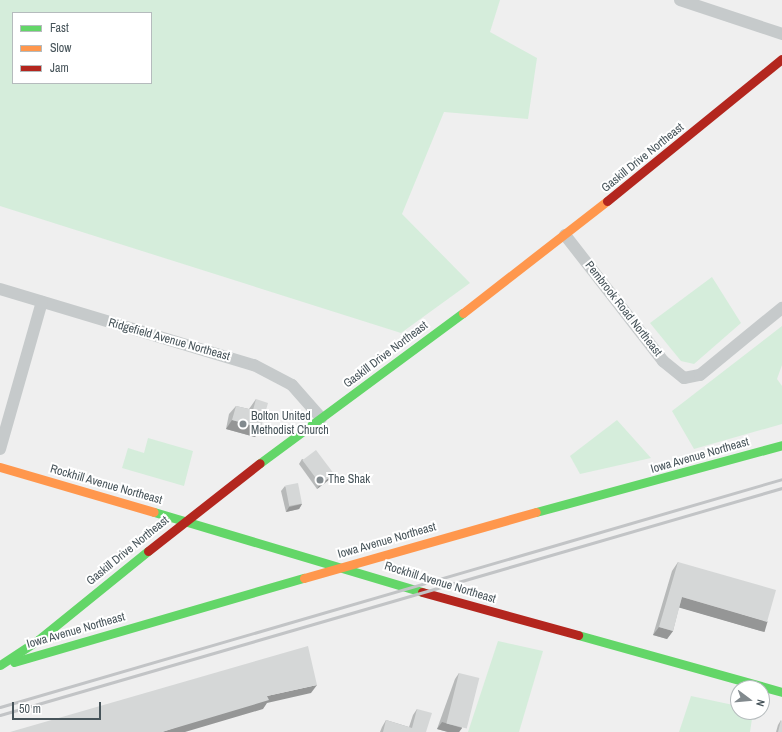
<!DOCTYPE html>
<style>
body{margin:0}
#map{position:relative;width:782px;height:732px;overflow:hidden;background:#efefef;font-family:"Archivo Narrow",sans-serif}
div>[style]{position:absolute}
.green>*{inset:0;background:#d5eddb}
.street>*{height:12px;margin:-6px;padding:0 6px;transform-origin:6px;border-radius:6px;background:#c6cacb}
.fast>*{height:9px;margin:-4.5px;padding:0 4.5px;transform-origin:4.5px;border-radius:4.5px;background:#63d668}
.slow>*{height:9px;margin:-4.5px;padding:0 4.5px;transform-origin:4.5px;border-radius:4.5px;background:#ff974d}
.jam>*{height:9px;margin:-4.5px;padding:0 4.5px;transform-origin:4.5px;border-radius:4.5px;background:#b3261e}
.rail>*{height:3px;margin:-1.5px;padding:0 1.5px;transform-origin:1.5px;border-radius:1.5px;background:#c2c4c6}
.wall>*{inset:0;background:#b7b9b9}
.shaded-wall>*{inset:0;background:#959696;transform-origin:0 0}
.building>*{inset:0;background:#d5d7d7;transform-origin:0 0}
.dots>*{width:11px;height:11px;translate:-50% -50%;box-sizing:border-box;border:2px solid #fff;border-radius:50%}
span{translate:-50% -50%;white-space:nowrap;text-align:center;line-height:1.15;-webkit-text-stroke:4px #fff;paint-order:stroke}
.street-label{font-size:12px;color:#47545a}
.poi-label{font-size:12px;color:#47545a}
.left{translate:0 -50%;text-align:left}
.legend{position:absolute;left:12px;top:12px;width:140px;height:72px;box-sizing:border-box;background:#fff;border:1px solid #b5bbbd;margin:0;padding:5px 7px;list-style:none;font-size:12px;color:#47545a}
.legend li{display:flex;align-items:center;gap:8px;height:20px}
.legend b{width:20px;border:1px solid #b5bbbd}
.north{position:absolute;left:730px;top:680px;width:40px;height:40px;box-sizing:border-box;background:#fff;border:1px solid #b5bbbd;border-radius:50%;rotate:106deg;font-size:11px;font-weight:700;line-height:16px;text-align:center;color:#47545a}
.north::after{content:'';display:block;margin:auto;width:14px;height:18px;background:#828a8e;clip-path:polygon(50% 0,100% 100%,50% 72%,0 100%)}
.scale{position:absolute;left:12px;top:702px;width:89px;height:18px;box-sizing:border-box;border:2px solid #47545a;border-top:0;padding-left:5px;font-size:12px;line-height:14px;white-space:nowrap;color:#47545a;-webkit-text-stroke:3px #fff;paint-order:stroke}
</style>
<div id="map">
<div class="green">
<div style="clip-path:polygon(evenodd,0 0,500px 0,490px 32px,537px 58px,528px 119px,444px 112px,402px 214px,470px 283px,401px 333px,0 206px,0 0,13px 13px,151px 13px,151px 83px,13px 83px,13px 13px)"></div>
<div style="clip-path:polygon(712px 277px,741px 323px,694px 364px,681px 361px,650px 323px)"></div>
<div style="clip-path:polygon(782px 326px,782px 365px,777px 379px,782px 386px,782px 424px,694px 449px,672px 411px)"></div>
<div style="clip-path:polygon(617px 420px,651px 458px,580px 474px,570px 456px)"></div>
<div style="clip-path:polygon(148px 438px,193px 451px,184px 486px,122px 468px,128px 448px,144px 453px)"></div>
<div style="clip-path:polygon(498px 641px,543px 651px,519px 732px,468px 732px)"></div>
<div style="clip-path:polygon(691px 696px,738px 706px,738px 712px,753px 712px,750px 732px,679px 732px)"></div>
</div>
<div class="street">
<div style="left:680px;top:0;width:108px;rotate:18.4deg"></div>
<div style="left:565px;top:235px;width:160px;rotate:52.1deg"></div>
<div style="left:663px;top:361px;width:27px;rotate:39deg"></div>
<div style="left:684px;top:378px;width:16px;rotate:-11deg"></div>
<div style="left:700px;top:375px;width:106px;rotate:-39.3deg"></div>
<div style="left:0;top:289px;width:265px;rotate:16.7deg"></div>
<div style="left:254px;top:365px;width:43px;rotate:27.8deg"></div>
<div style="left:292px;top:385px;width:44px;rotate:48.7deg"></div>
<div style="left:0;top:449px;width:153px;rotate:-74.1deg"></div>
</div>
<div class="fast">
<div style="left:260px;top:463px;width:252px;rotate:-36.5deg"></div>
<div style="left:154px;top:512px;width:280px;rotate:16.6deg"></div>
<div style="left:536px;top:512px;width:255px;rotate:-15.2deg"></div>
<div style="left:578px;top:635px;width:212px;rotate:15.6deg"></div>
<div style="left:14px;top:662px;width:302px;rotate:-16.2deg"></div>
<div style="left:0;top:665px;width:45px;rotate:-33.3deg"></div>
<div style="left:38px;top:640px;width:141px;rotate:-39deg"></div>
</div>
<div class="slow">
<div style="left:463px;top:313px;width:182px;rotate:-37.9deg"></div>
<div style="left:0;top:467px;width:160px;rotate:16.3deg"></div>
<div style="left:304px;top:578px;width:241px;rotate:-15.9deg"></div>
</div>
<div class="jam">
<div style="left:607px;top:201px;width:225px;rotate:-39.1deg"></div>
<div style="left:148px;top:551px;width:142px;rotate:-38.2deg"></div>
<div style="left:422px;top:592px;width:162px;rotate:15.4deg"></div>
</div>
<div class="rail">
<div style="left:0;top:707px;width:815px;rotate:-16.25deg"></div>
<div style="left:0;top:715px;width:814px;rotate:-16.19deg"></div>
</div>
<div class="wall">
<div style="clip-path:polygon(256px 399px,261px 428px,255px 437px,226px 429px,229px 414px,236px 406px,249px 409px)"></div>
<div style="clip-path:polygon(302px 459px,334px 474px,330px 479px,317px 489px,299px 464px)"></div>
<div style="clip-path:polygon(285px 486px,302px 504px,299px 509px,286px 512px,281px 491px)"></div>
<div style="clip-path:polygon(678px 562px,761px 631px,679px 607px,673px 631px,667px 639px,653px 635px,672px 571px)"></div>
<div style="clip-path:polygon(459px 673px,462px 728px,459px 732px,448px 732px,437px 729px,455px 679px)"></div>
<div style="clip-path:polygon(417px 709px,426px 732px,380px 732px,382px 727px,386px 720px,409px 727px,413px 715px)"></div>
<div style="clip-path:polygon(781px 720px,782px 732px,776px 732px,778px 725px)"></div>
</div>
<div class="shaded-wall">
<div style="clip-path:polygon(232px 420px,261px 428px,255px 437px,226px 429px)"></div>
<div style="clip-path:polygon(334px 474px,330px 479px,317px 489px,320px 484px)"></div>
<div style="clip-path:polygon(302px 504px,299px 509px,286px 512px,289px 507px)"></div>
<div style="left:682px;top:597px;width:89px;height:11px;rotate:16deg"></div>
<div style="clip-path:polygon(659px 627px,673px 631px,667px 639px,653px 635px)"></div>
<div style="clip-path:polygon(317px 685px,311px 693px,267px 703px,263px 709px,185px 732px,162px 732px,267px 696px)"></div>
<div style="clip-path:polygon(442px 722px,462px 728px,459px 732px,448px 732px,437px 729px)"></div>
</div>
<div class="building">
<div style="clip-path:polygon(256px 399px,268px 403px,261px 428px,232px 420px,236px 406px,253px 410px)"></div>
<div style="left:316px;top:450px;width:30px;height:17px;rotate:53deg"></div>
<div style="left:298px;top:483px;width:21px;height:13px;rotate:79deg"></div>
<div style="clip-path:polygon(678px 562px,776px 590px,767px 622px,682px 597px,673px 631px,659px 627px)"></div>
<div style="clip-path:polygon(308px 646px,317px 685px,267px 696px,269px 700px,162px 732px,10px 732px)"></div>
<div style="left:459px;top:673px;width:21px;height:52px;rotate:14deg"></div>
<div style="clip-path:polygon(417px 709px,432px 713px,426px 732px,383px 732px,386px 720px,412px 728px)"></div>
<div style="clip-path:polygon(781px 720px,782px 721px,782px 732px,778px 732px)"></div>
</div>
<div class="dots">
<div style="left:243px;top:424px;background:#828a8e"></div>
<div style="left:320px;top:480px;background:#828a8e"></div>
</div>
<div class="street-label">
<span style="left:643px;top:158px;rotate:-39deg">Gaskill Drive Northeast</span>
<span style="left:623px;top:309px;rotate:52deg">Pembrook Road Northeast</span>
<span style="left:169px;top:340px;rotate:16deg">Ridgefield Avenue Northeast</span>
<span style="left:386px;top:355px;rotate:-37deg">Gaskill Drive Northeast</span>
<span style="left:700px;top:456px;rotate:-16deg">Iowa Avenue Northeast</span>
<span style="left:106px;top:485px;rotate:16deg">Rockhill Avenue Northeast</span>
<span style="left:387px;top:541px;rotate:-16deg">Iowa Avenue Northeast</span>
<span style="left:128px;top:551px;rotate:-39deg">Gaskill Drive Northeast</span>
<span style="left:440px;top:583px;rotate:17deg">Rockhill Avenue Northeast</span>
<span style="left:76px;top:631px;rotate:-16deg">Iowa Avenue Northeast</span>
</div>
<div class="poi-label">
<span class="left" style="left:251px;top:424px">Bolton United<br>Methodist Church</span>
<span class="left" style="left:328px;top:480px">The Shak</span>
</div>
<ul class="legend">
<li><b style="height:5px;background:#63d668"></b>Fast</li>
<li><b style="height:5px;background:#ff974d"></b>Slow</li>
<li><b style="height:5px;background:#b3261e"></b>Jam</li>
</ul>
<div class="north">N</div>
<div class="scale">50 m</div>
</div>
